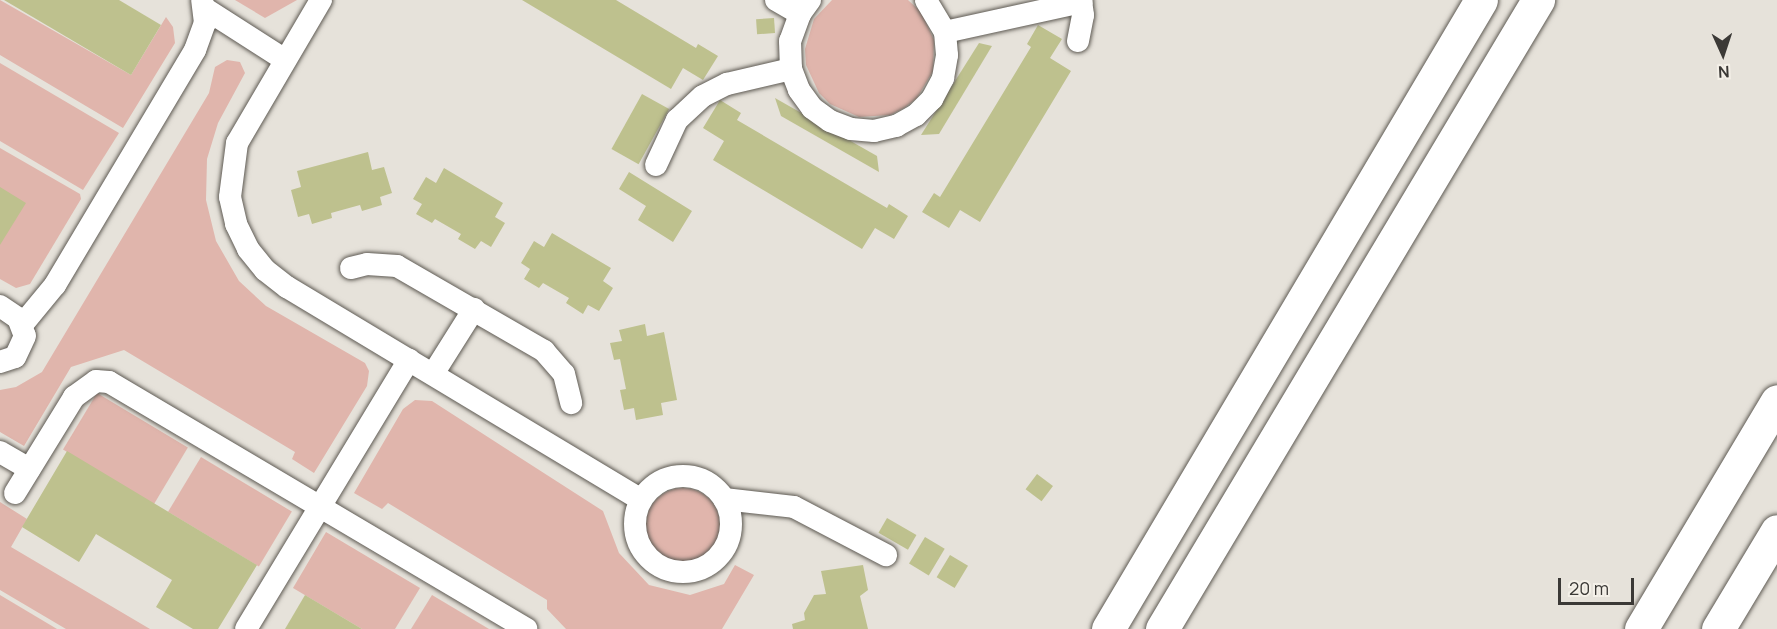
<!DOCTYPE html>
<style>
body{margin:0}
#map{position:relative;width:1777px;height:629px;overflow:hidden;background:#e6e2da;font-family:Manrope,sans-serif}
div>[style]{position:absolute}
.green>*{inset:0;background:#e0b5ac;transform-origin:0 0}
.round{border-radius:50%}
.building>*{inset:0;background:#bec18e;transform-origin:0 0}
.roads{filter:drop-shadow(0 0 2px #5e5a53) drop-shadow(0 0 2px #5e5a53)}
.street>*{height:22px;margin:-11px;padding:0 11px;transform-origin:11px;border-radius:11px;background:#fff}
.street>.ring{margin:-11px;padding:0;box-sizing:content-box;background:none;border:22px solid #fff;border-radius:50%}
.secondary>*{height:33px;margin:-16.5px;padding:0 16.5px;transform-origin:16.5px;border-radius:16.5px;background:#fff}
span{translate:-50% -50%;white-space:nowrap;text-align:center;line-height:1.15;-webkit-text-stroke:6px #f4f0e8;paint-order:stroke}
.north{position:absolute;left:1693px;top:24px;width:60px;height:60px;-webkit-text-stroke:4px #f4f0e8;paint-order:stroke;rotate:177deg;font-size:16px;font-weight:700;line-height:24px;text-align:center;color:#3b3936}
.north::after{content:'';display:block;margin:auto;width:21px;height:27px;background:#3b3936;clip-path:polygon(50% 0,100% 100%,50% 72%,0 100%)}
.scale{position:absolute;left:1558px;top:578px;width:76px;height:27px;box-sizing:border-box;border:3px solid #3b3936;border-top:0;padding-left:8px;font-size:18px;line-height:21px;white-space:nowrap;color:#3b3936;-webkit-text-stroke:4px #f4f0e8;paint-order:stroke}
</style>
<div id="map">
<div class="green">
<div style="clip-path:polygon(0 0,131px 75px,166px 17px,173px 27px,175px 43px,123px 128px,0 55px)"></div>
<div style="clip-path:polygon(235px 0,297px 0,265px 18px)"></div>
<div style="clip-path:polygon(832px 0,908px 0,921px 12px,934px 40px,933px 71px,917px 98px,904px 108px,890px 115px,859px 117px,830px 104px,819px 93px,806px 65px,805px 49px,814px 19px)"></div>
<div style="clip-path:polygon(227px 60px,240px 62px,245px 73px,218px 123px,207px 159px,206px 200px,216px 241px,239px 281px,266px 306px,365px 363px,369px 371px,367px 386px,314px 473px,292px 459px,295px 452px,124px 350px,71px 367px,24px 446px,0 432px,0 390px,16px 387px,42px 372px,209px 93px,215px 67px)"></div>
<div style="clip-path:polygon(0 63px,119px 133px,83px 190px,0 141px)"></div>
<div style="clip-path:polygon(0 148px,80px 194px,81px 199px,30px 284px,16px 288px,0 279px)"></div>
<div style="left:97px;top:393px;width:106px;height:66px;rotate:31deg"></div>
<div style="clip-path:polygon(415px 400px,432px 401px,603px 511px,619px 553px,649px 585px,690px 595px,724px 584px,735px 565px,754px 575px,722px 629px,566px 629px,547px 609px,547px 600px,388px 503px,382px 509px,354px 493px,403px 409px)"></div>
<div style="left:201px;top:457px;width:106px;height:64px;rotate:31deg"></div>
<div class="round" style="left:646px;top:488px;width:74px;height:74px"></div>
<div style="clip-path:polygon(0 502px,27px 519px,11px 547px,150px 629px,66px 629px,0 590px)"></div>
<div style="clip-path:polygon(326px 532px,420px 588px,395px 629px,362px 629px,293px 588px)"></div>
<div style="clip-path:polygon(0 595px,57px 629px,0 629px)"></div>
<div style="clip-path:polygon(432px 595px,489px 629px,411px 629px)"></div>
</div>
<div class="building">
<div style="clip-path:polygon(4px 0,119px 0,161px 25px,131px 75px)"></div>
<div style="clip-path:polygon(522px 0,616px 0,696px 48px,698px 44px,718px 56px,703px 80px,683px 68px,671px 89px)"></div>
<div style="left:774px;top:18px;width:15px;height:18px;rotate:86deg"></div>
<div style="clip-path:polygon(1038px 25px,1062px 39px,1050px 58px,1071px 71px,980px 222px,960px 210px,949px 228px,922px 212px,934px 193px,940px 197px,1031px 47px,1027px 44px)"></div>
<div style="clip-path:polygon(979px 43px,992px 46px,939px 134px,921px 135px)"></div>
<div style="left:642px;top:94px;width:31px;height:63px;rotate:29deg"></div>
<div style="clip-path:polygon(775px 98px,877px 156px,879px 172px,781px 116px)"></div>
<div style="clip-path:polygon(720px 100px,741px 113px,737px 120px,887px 208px,889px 204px,908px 216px,894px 239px,875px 228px,862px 249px,713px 160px,724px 141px,703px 128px)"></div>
<div style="clip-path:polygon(368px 152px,372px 170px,384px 167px,392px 193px,380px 197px,382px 205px,362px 211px,360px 205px,331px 213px,332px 218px,312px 224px,309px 214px,298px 217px,291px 190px,301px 187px,297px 171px)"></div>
<div style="clip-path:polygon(444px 168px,503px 203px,495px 217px,505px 223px,491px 247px,481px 241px,475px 249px,458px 239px,461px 234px,435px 219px,432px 223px,416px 214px,422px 204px,413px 199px,426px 177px,436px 183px)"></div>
<div style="clip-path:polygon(629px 172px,692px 211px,673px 242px,638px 220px,646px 206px,619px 189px)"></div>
<div style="clip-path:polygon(0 187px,26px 203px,0 245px)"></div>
<div style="clip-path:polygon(552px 233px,611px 268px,603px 281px,613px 288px,599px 311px,588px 305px,583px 314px,566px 303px,569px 298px,543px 283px,539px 288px,524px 279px,530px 269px,521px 263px,534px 241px,544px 247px)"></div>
<div style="clip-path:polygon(645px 324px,647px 336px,664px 332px,677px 400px,661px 403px,663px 415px,636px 420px,634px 408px,624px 410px,620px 390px,626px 389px,620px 359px,614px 360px,610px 343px,622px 341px,619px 330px)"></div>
<div style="clip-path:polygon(67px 451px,257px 565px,218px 629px,193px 629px,156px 607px,172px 580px,96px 534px,79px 562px,22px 527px)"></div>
<div style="left:1037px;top:474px;width:20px;height:19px;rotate:37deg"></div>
<div style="left:887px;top:518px;width:34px;height:17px;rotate:30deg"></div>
<div style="left:925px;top:537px;width:23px;height:31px;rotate:31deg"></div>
<div style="left:950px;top:555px;width:21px;height:26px;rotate:31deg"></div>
<div style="clip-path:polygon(863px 565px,868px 590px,860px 596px,868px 629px,793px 629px,792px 624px,805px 620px,804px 613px,814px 595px,826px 594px,821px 571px)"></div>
<div style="clip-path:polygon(305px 595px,362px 629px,285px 629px)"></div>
</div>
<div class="roads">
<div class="street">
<div style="left:321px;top:0;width:166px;rotate:120.4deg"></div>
<div style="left:237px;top:143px;width:54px;rotate:97.4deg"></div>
<div style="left:230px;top:197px;width:28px;rotate:77deg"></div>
<div style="left:236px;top:224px;width:28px;rotate:64deg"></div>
<div style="left:248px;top:249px;width:27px;rotate:51deg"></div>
<div style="left:265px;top:270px;width:28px;rotate:38deg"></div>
<div style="left:287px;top:287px;width:413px;rotate:31deg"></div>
<div style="left:776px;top:0;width:28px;rotate:30deg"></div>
<div style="left:810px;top:0;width:17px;rotate:126deg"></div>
<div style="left:800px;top:14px;width:29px;rotate:110deg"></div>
<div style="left:790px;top:41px;width:28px;rotate:88deg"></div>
<div style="left:791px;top:69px;width:22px;rotate:69deg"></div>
<div style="left:799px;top:90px;width:22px;rotate:54deg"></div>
<div style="left:812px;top:108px;width:22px;rotate:36deg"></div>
<div style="left:830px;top:121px;width:22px;rotate:21deg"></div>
<div style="left:851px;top:129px;width:23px;rotate:5deg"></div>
<div style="left:874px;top:131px;width:23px;rotate:-13deg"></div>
<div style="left:896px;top:126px;width:23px;rotate:-29deg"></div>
<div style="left:916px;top:115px;width:23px;rotate:-45deg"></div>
<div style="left:932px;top:99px;width:24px;rotate:-62deg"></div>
<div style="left:943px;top:78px;width:23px;rotate:-80deg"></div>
<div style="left:947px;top:55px;width:23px;rotate:-95deg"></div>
<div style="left:945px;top:32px;width:37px;rotate:-121deg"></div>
<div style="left:204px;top:8px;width:96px;rotate:32.7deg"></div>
<div style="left:945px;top:32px;width:140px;rotate:-12.4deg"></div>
<div style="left:1078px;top:41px;width:26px;rotate:-79deg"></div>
<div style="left:1083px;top:15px;width:15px;rotate:-98deg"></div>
<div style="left:656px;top:165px;width:50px;rotate:-65deg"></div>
<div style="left:677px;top:120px;width:35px;rotate:-43deg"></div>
<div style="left:703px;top:96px;width:27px;rotate:-27deg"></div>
<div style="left:727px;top:84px;width:66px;rotate:-13.2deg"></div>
<div style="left:351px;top:268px;width:16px;rotate:-14deg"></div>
<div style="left:367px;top:264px;width:30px;rotate:4deg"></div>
<div style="left:397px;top:266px;width:170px;rotate:30deg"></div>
<div style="left:544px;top:351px;width:30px;rotate:49deg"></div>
<div style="left:564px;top:374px;width:30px;rotate:76deg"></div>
<div style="left:0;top:306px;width:22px;rotate:34deg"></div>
<div style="left:18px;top:318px;width:19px;rotate:69deg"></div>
<div style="left:25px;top:336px;width:23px;rotate:115deg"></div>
<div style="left:15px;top:357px;width:16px;rotate:162deg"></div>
<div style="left:22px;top:325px;width:52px;rotate:-50.5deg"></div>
<div style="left:55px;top:285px;width:274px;rotate:-59.2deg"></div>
<div style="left:195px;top:50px;width:29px;rotate:-70deg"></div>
<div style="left:205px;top:23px;width:23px;rotate:-97deg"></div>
<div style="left:433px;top:374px;width:77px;rotate:-57.8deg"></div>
<div style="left:0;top:452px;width:34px;rotate:30deg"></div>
<div class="ring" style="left:635px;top:476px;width:74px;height:74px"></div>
<div style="left:15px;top:493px;width:113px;rotate:-58.4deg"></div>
<div style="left:74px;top:397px;width:27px;rotate:-36deg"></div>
<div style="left:96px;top:381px;width:13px;rotate:4deg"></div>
<div style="left:109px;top:382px;width:485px;rotate:30.6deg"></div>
<div style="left:724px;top:499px;width:70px;rotate:6.5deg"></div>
<div style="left:794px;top:507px;width:104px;rotate:27.6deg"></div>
<div style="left:246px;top:629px;width:315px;rotate:-58.8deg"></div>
</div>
<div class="secondary">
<div style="left:1108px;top:629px;width:731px;rotate:-59.33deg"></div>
<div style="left:1162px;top:629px;width:733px;rotate:-59.13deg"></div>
<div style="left:1641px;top:629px;width:265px;rotate:-59.2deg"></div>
<div style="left:1718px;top:629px;width:114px;rotate:-59deg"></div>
</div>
</div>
<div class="north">N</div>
<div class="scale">20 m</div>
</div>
